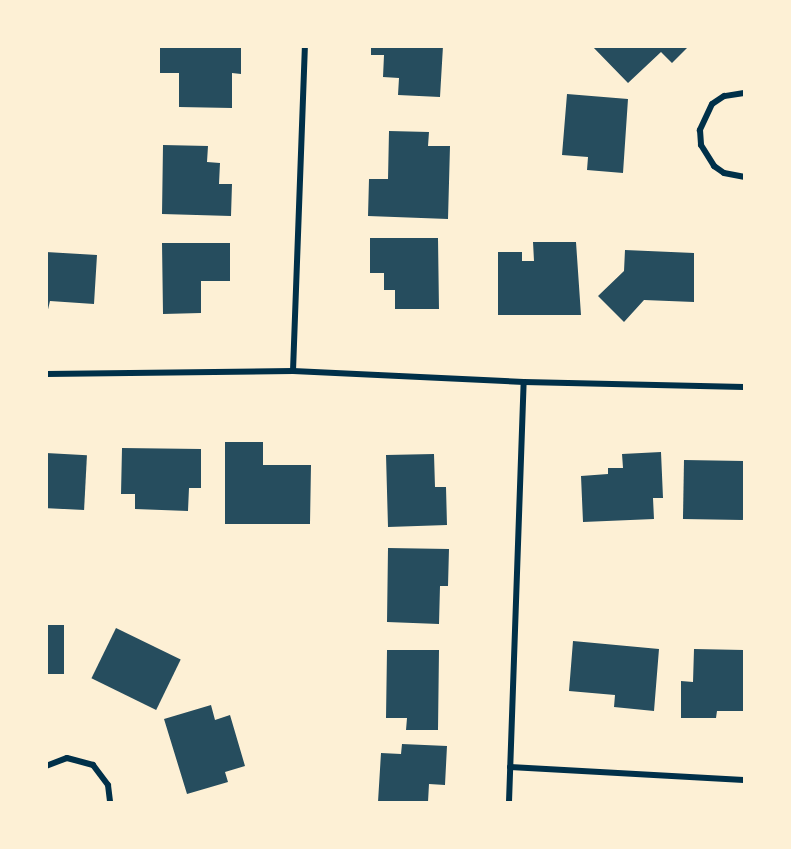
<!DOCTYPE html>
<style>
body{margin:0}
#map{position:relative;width:791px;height:849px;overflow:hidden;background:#fdf0d5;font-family:Karla,sans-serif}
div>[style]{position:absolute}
.building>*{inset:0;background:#264d5e;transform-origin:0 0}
.minor>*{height:6px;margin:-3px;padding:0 3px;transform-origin:3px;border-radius:3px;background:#003049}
span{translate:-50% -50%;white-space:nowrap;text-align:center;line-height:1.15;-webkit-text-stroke:5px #fdf0d5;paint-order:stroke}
.frame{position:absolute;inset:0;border:48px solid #fdf0d5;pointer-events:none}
</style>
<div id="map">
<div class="building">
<div style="clip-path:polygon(160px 46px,241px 46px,241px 74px,232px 73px,232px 108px,179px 107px,179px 73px,160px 73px)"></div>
<div style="clip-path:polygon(371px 46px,443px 46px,440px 97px,398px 95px,399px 78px,383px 77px,384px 55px,371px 55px)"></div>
<div style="clip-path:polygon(592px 46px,689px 46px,672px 63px,661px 52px,628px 83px)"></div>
<div style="clip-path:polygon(567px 94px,628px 99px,623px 173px,587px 170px,588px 157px,562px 155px)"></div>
<div style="clip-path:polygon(389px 131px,429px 132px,428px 146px,450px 146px,448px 219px,368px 216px,369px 179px,388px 179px)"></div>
<div style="clip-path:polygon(163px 145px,208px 146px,207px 162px,220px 163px,219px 184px,232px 184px,231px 216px,162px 214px)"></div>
<div style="clip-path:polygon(370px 238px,438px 238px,439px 309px,395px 309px,395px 290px,384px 290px,384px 273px,370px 273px)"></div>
<div style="clip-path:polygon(533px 242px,576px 242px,581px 315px,498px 315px,498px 252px,522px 252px,522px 261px,534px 261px)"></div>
<div style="clip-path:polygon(162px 243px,230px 243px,230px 281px,201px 281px,201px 313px,163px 314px)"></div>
<div style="clip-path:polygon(625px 250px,694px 253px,694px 302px,644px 300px,624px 322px,598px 296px,624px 271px)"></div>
<div style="clip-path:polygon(46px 252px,97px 255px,94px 304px,50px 301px,46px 318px)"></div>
<div style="clip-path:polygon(225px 442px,263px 442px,263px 465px,311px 465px,310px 524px,225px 524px)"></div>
<div style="clip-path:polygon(122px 448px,201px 449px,201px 488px,189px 488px,188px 511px,135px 509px,135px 494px,121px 494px)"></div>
<div style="clip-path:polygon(661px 452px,663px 498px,653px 498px,654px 519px,583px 522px,581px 476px,608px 474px,608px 468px,623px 468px,622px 454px)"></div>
<div style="left:46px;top:453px;width:41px;height:55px;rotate:3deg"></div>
<div style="clip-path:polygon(434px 454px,435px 487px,446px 487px,447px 525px,388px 527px,386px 455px)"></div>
<div style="left:684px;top:460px;width:60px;height:59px;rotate:1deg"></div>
<div style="clip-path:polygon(388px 548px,449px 549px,448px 586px,440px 586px,439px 624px,387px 622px)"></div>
<div style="left:46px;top:625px;width:18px;height:49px"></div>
<div style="left:116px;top:628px;width:72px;height:56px;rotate:26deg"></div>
<div style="clip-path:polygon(573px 641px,659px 649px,654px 711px,614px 707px,615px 695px,569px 691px)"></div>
<div style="clip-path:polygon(694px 649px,744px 650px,744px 711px,717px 711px,716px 718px,681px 718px,681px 681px,693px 682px)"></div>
<div style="clip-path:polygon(387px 650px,439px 650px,438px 730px,406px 730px,407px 718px,386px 718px)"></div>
<div style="clip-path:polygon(211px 705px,215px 720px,230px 715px,245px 766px,225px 772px,228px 782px,187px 794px,164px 719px)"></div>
<div style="clip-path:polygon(402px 744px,447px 746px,445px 785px,429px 784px,428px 802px,378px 802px,381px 753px,401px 754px)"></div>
</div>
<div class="minor">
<div style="left:744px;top:93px;width:20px;rotate:171deg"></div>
<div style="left:724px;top:96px;width:14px;rotate:146deg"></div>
<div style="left:712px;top:104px;width:29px;rotate:115deg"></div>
<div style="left:700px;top:130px;width:15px;rotate:86deg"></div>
<div style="left:701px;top:145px;width:25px;rotate:58deg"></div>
<div style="left:714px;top:166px;width:12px;rotate:35deg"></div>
<div style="left:724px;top:173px;width:20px;rotate:11deg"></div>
<div style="left:293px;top:371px;width:325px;rotate:-87.9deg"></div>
<div style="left:46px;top:374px;width:247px;rotate:-0.7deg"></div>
<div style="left:293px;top:371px;width:231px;rotate:2.7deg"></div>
<div style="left:524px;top:382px;width:220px;rotate:1.3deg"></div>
<div style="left:46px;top:766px;width:22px;rotate:-21deg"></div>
<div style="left:67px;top:758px;width:27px;rotate:15deg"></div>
<div style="left:93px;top:765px;width:25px;rotate:53deg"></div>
<div style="left:108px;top:785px;width:17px;rotate:83deg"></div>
<div style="left:510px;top:767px;width:234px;rotate:3.2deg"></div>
<div style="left:509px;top:802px;width:420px;rotate:-88deg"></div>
</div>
<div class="frame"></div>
</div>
